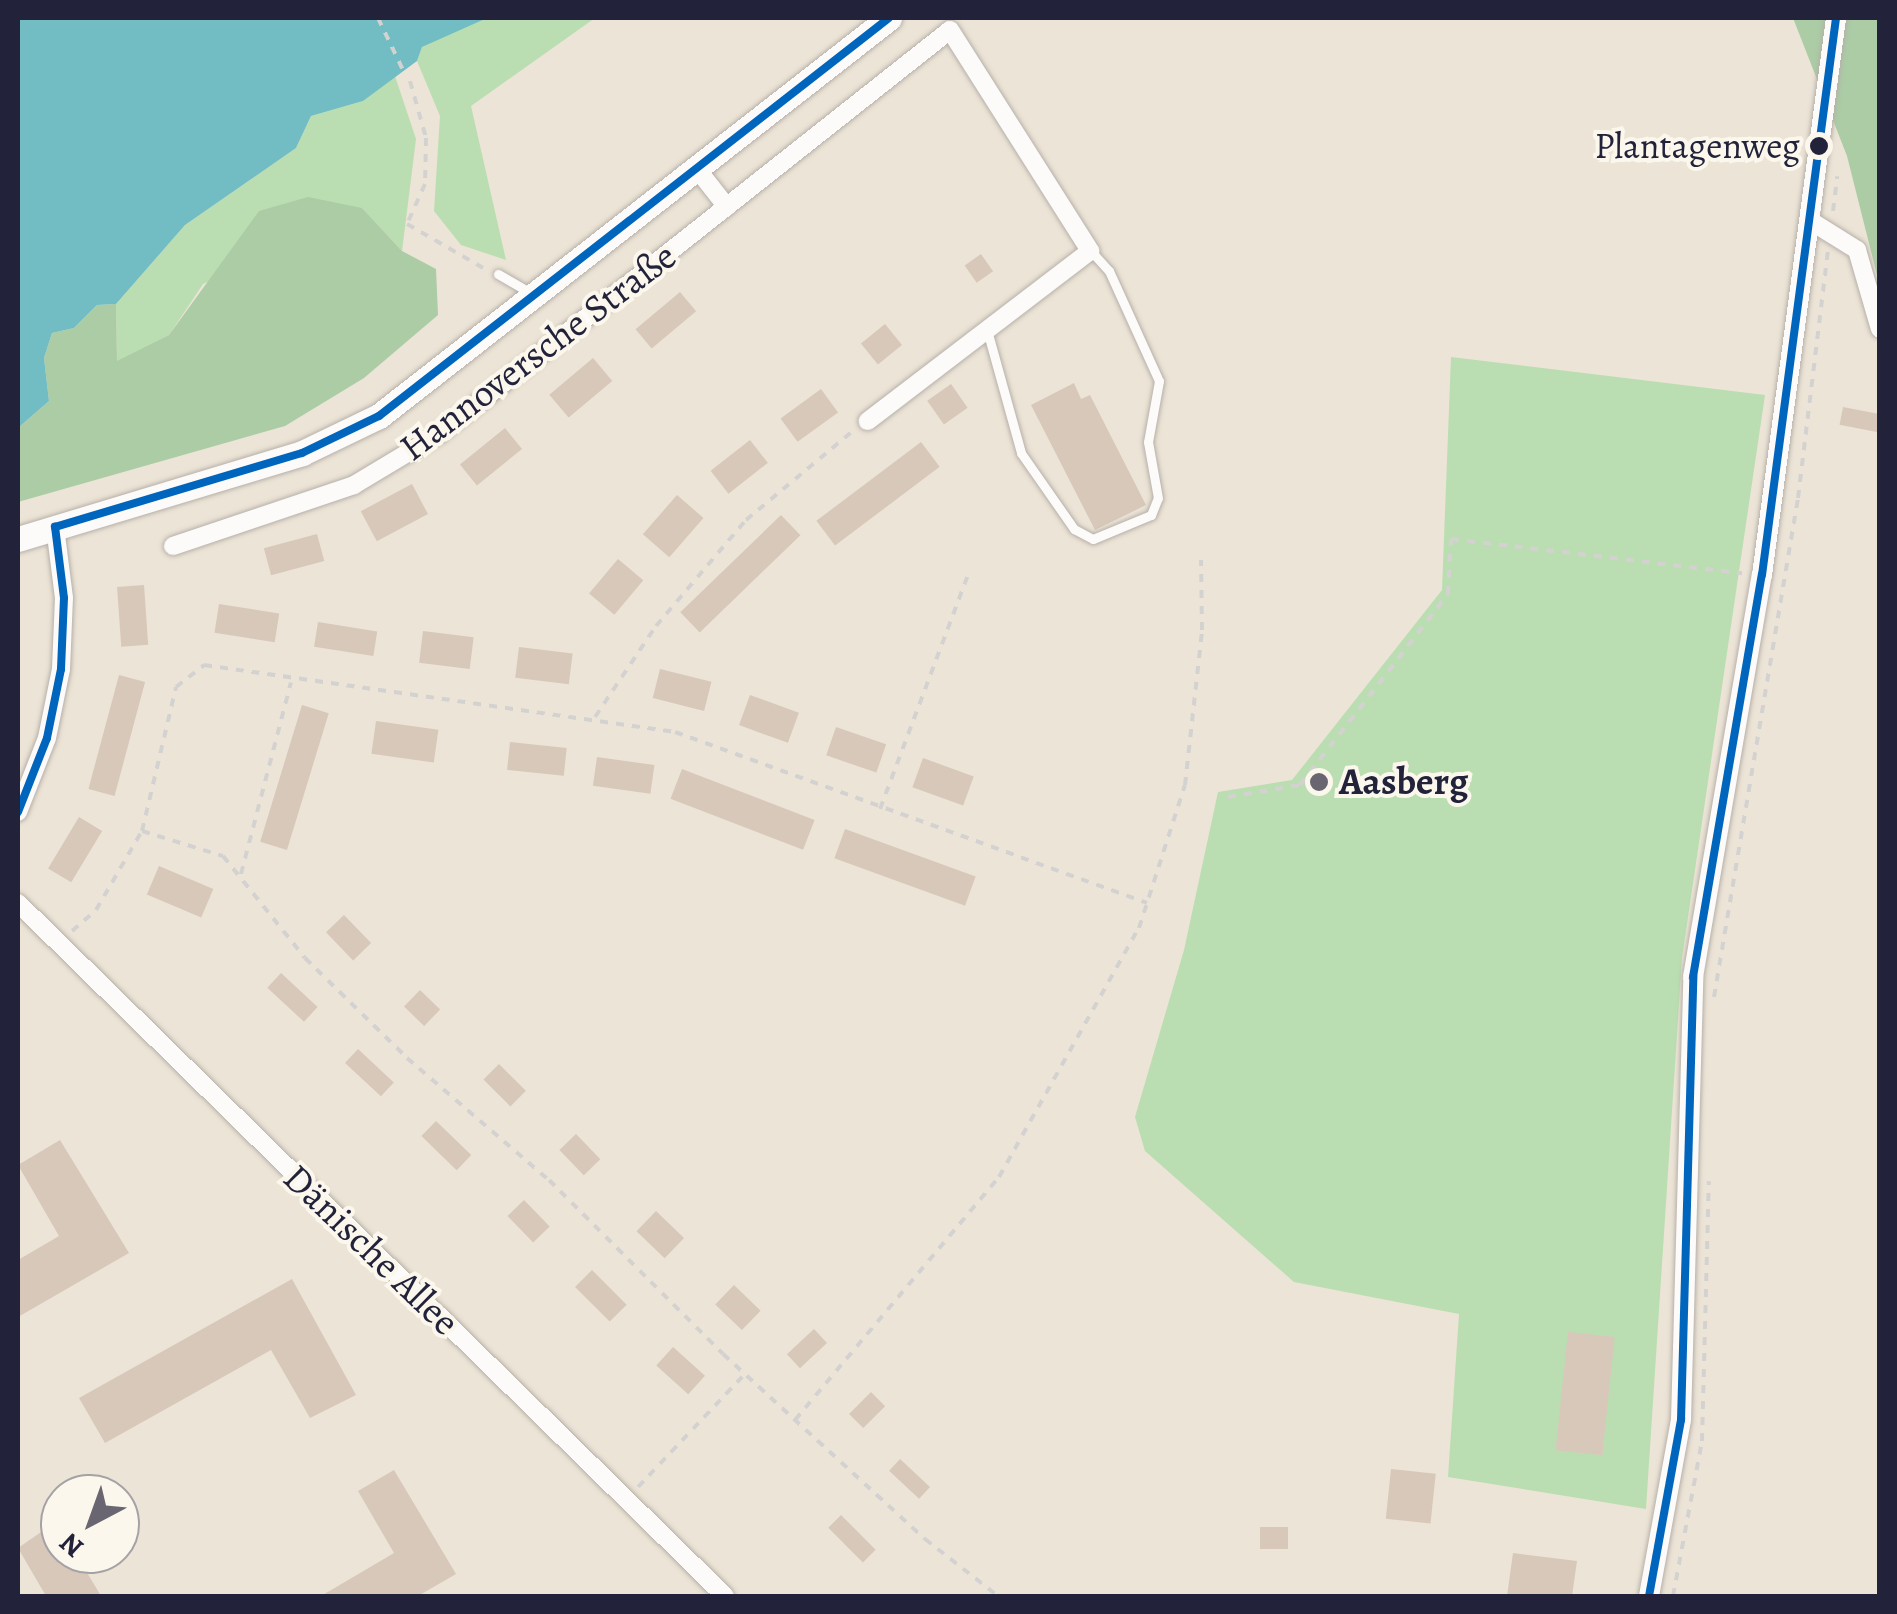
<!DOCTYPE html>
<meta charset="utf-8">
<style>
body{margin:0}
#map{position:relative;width:1897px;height:1614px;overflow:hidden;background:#ece4d6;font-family:Alegreya,serif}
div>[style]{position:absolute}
.green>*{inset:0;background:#badeb1}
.forest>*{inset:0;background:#abcca5}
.water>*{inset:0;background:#72bdc4}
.building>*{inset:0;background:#d8c8ba;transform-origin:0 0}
.path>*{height:4px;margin-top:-2px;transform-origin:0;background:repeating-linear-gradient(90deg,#d4d2d0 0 8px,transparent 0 16px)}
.roads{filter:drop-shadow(0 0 2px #b6b0aa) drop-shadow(0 0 2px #b6b0aa)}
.service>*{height:9px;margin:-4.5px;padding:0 4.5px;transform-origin:4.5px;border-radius:4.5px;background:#fcfbf9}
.minor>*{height:18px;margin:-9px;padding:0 9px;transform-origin:9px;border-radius:9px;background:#fcfbf9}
.tertiary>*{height:20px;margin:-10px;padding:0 10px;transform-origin:10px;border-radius:10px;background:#fcfbf9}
.primary>*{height:25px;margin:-12.5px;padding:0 12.5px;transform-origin:12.5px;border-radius:12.5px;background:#fcfbf9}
.bus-1>*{height:8px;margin:-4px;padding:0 4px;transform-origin:4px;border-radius:4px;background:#0065bd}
.dots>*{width:28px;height:28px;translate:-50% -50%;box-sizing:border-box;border:5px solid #fbf7ec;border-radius:50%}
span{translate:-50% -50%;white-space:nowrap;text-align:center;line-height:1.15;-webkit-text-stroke:8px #fbf7ec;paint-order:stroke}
.bus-label{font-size:36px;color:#22223b}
.right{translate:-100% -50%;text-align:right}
.street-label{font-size:38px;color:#22223b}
.poi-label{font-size:38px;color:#22223b;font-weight:700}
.left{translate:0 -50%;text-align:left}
.frame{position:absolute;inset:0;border:20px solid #22223b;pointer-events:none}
.north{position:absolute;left:40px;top:1474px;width:100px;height:100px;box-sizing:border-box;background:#fbf7ec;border:2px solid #a4a2a5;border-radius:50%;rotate:221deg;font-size:28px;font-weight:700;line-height:40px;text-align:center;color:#22223b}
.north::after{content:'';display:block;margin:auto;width:35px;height:45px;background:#696671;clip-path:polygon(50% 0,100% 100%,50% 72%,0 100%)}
</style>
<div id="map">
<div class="green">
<div style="clip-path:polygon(478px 18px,595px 18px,471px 106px,506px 260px,461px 245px,434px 211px,440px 116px,417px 61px,422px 47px)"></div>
<div style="clip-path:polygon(395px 76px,416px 139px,402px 251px,362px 208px,203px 284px,169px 335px,117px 362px,116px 304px,185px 225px,296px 148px,311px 116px,363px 101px)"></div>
<div style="clip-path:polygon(1451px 357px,1765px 395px,1682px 958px,1646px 1509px,1448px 1477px,1459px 1314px,1294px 1282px,1145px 1151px,1135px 1117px,1184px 950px,1218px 792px,1292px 780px,1442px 590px)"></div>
</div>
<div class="forest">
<div style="clip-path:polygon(1793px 18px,1879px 18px,1879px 283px,1847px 156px)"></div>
<div style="clip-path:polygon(308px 197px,362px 208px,402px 251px,436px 269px,438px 315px,364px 378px,285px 426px,18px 502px,18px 428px,49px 401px,44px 358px,52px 333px,74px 328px,97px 305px,116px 304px,117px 361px,169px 335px,259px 211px)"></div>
</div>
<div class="water">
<div style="clip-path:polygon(18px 18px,487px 18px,422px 47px,417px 61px,363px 101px,311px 116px,296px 148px,185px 225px,116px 304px,97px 305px,74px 328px,52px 333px,44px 358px,49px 401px,18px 428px)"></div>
</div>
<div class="building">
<div style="left:981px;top:254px;width:21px;height:20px;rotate:55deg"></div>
<div style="left:680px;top:292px;width:25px;height:58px;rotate:50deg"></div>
<div style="left:885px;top:324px;width:27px;height:31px;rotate:51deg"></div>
<div style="left:593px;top:358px;width:30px;height:57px;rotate:50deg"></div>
<div style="clip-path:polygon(1074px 383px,1081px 399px,1090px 395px,1146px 505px,1095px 530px,1031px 405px)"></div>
<div style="left:951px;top:384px;width:29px;height:29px;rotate:55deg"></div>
<div style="left:821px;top:389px;width:29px;height:50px;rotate:54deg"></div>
<div style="left:1843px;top:407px;width:38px;height:18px;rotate:11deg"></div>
<div style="left:505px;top:428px;width:27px;height:58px;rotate:51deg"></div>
<div style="left:750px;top:440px;width:29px;height:50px;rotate:52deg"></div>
<div style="left:921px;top:442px;width:31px;height:131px;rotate:53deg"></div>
<div style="left:412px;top:484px;width:34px;height:58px;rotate:62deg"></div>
<div style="left:677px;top:495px;width:35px;height:52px;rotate:41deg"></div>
<div style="left:781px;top:515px;width:28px;height:140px;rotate:46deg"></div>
<div style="left:317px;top:534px;width:28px;height:55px;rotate:75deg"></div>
<div style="left:618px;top:559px;width:33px;height:45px;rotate:40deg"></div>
<div style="left:144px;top:585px;width:60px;height:27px;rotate:86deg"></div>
<div style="left:219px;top:604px;width:61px;height:29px;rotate:9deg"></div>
<div style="left:318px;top:622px;width:60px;height:25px;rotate:9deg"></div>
<div style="left:423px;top:631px;width:51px;height:32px;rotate:7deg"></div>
<div style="left:519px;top:647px;width:54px;height:31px;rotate:7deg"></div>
<div style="left:660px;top:669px;width:53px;height:30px;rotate:14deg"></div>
<div style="left:119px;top:675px;width:27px;height:118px;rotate:15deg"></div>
<div style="left:750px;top:695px;width:52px;height:32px;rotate:20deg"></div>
<div style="left:302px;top:705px;width:28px;height:143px;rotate:17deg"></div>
<div style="left:376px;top:721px;width:63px;height:33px;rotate:8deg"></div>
<div style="left:836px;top:727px;width:53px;height:30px;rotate:19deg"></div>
<div style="left:510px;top:742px;width:57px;height:28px;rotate:6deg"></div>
<div style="left:597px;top:757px;width:58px;height:29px;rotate:8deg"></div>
<div style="left:923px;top:758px;width:54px;height:31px;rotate:20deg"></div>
<div style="left:682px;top:769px;width:142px;height:32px;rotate:21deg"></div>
<div style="left:79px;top:817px;width:27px;height:60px;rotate:31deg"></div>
<div style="left:845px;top:829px;width:139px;height:31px;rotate:20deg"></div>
<div style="left:159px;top:866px;width:59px;height:31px;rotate:23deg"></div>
<div style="left:344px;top:915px;width:39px;height:25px;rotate:46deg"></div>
<div style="left:281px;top:973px;width:50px;height:20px;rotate:43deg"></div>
<div style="left:420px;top:990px;width:28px;height:23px;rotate:44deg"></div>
<div style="left:358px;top:1049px;width:49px;height:19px;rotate:43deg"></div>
<div style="left:499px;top:1064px;width:38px;height:22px;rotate:45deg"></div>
<div style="left:436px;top:1121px;width:49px;height:21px;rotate:44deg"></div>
<div style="left:576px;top:1134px;width:35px;height:23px;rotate:46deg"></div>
<div style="clip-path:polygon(60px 1140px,129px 1253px,18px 1317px,18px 1260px,59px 1236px,18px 1165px)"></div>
<div style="left:524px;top:1200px;width:37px;height:23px;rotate:46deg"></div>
<div style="left:656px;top:1211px;width:39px;height:28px;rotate:44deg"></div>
<div style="left:592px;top:1270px;width:49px;height:24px;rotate:45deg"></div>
<div style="clip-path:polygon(292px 1279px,356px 1395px,310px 1418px,271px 1350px,105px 1443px,79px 1398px)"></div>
<div style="left:734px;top:1285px;width:37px;height:27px;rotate:44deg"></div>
<div style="left:814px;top:1329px;width:19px;height:37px;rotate:47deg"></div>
<div style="left:1568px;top:1332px;width:47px;height:119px;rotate:6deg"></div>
<div style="left:673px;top:1347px;width:43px;height:25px;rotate:42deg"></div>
<div style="left:871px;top:1392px;width:20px;height:31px;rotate:45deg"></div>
<div style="left:900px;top:1459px;width:41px;height:16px;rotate:43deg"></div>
<div style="left:1391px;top:1469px;width:45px;height:50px;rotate:6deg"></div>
<div style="clip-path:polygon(394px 1470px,456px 1574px,418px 1596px,321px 1596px,394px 1553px,358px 1491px)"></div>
<div style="left:841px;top:1515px;width:49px;height:18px;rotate:45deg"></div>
<div style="clip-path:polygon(60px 1519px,60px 1554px,76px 1554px,101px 1596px,46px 1596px,18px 1548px)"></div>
<div style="left:1260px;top:1527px;width:28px;height:22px"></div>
<div style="clip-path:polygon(1513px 1553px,1577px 1561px,1572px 1596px,1507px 1596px)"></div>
</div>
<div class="path">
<div style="left:378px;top:18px;width:58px;rotate:64.3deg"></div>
<div style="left:410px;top:81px;width:59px;rotate:74.3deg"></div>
<div style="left:426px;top:138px;width:46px;rotate:91.2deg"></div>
<div style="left:425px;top:184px;width:44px;rotate:114.2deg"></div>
<div style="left:407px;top:224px;width:90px;rotate:30deg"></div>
<div style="left:1833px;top:211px;width:35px;rotate:-83deg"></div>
<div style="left:595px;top:717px;width:110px;rotate:-56.2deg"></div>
<div style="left:656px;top:626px;width:139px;rotate:-49.7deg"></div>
<div style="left:746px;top:520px;width:141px;rotate:-39.8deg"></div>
<div style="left:1228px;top:797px;width:73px;rotate:-9.5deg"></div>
<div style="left:1300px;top:785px;width:242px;rotate:-52.2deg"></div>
<div style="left:1448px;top:594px;width:55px;rotate:-86.9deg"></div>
<div style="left:1451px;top:539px;width:293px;rotate:6.7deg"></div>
<div style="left:880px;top:809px;width:248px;rotate:-69.4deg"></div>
<div style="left:142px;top:831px;width:85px;rotate:17.2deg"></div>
<div style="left:223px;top:856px;width:131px;rotate:51.2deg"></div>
<div style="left:305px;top:958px;width:143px;rotate:44.4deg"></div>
<div style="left:407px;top:1058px;width:187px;rotate:40.7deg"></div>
<div style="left:549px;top:1180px;width:246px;rotate:45deg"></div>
<div style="left:723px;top:1354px;width:274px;rotate:42.5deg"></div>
<div style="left:925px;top:1539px;width:93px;rotate:38deg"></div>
<div style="left:241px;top:874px;width:198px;rotate:-75.4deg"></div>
<div style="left:72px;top:931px;width:32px;rotate:-41deg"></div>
<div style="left:96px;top:910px;width:91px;rotate:-59.8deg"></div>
<div style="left:142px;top:831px;width:148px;rotate:-76.7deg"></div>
<div style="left:176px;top:687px;width:36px;rotate:-38deg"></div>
<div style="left:204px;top:665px;width:476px;rotate:8.1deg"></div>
<div style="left:675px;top:732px;width:502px;rotate:19.91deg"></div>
<div style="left:1714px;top:997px;width:506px;rotate:-80.44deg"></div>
<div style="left:1798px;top:498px;width:249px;rotate:-83.1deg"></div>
<div style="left:795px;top:1420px;width:317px;rotate:-50deg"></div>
<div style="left:999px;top:1177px;width:286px;rotate:-60.7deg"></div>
<div style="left:1139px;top:928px;width:150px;rotate:-72.2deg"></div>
<div style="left:1185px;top:785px;width:156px;rotate:-83.7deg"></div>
<div style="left:1202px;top:630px;width:70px;rotate:-90.8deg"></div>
<div style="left:638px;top:1487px;width:156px;rotate:-46.6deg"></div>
<div style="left:1673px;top:1596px;width:158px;rotate:-79.4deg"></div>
<div style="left:1702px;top:1441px;width:260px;rotate:-88.5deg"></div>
</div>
<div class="roads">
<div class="service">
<div style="left:498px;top:274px;width:36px;rotate:30deg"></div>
<div style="left:987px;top:330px;width:128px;rotate:74.5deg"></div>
<div style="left:1021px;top:453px;width:93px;rotate:55.1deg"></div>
<div style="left:1074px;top:529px;width:21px;rotate:28deg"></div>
<div style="left:1093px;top:539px;width:63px;rotate:-22.5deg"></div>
<div style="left:1151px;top:515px;width:18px;rotate:-68deg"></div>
<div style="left:1158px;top:498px;width:57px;rotate:-100.1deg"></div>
<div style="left:1148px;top:442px;width:62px;rotate:-79.8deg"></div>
<div style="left:1159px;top:381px;width:121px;rotate:-114.4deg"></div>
<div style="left:1109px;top:271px;width:27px;rotate:-132deg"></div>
</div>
<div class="minor">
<div style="left:697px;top:169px;width:48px;rotate:51.7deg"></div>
<div style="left:1809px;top:220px;width:57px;rotate:32deg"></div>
<div style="left:1857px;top:250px;width:82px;rotate:73.8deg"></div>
<div style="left:173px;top:546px;width:191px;rotate:-18.6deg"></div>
<div style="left:354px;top:485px;width:99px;rotate:-31deg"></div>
<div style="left:439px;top:434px;width:651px;rotate:-38.33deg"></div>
<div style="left:950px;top:30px;width:262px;rotate:57.6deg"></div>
<div style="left:1090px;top:251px;width:280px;rotate:142.6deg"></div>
<div style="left:18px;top:812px;width:79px;rotate:-68.6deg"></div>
<div style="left:47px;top:738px;width:70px;rotate:-78.5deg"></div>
<div style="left:61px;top:669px;width:71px;rotate:-87.6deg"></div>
<div style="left:64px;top:598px;width:72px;rotate:-97.2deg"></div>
<div style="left:18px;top:903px;width:990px;rotate:44.43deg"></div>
</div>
<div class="tertiary">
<div style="left:1649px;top:1596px;width:179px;rotate:-79.7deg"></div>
<div style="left:1681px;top:1420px;width:443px;rotate:-88.4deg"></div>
<div style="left:1693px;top:977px;width:408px;rotate:-80.3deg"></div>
<div style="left:1762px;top:575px;width:562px;rotate:-82.43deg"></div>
</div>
<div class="primary">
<div style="left:18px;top:539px;width:297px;rotate:-16.8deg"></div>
<div style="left:302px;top:453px;width:85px;rotate:-25.7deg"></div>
<div style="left:379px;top:416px;width:647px;rotate:-37.97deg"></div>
</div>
</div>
<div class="bus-1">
<div style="left:55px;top:527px;width:258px;rotate:-16.7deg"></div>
<div style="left:302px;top:453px;width:85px;rotate:-25.7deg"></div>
<div style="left:379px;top:416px;width:647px;rotate:-37.97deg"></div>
<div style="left:18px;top:812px;width:79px;rotate:-68.6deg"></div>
<div style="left:47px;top:738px;width:70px;rotate:-78.5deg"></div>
<div style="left:61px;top:669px;width:71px;rotate:-87.6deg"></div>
<div style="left:64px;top:598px;width:72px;rotate:-97.2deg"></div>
<div style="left:1649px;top:1596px;width:179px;rotate:-79.7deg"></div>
<div style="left:1681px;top:1420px;width:443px;rotate:-88.4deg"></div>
<div style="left:1693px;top:977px;width:408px;rotate:-80.3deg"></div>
<div style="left:1762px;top:575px;width:562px;rotate:-82.43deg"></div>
</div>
<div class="dots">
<div style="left:1819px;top:146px;background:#22223b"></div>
<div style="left:1319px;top:782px;background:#696671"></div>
</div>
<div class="bus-label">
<span class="right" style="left:1800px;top:146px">Plantagenweg</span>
</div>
<div class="street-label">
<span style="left:538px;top:352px;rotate:-37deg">Hannoversche Straße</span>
<span style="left:371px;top:1250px;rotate:44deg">Dänische Allee</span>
</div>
<div class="poi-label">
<span class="left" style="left:1339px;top:782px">Aasberg</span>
</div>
<div class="frame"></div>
<div class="north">N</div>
</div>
